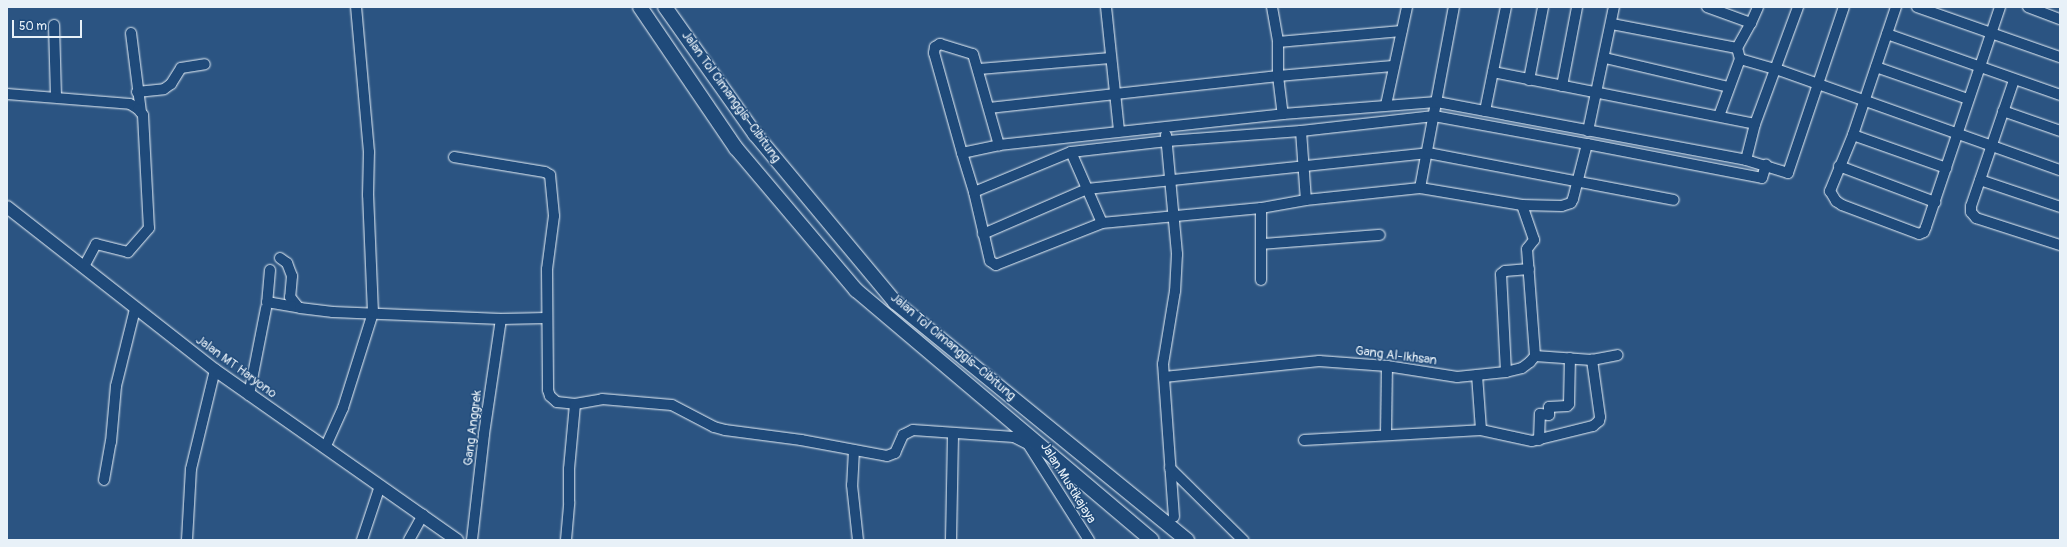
<!DOCTYPE html>
<meta charset="utf-8">
<style>
body{margin:0}
#map{position:relative;width:2067px;height:547px;overflow:hidden;background:#2b5482;font-family:Pangolin,sans-serif}
div>[style]{position:absolute}
.roads{filter:drop-shadow(0 0 1px #e8f1f8) drop-shadow(0 0 1px #e8f1f8)}
.minor>*{height:10px;margin:-5px;padding:0 5px;transform-origin:5px;border-radius:5px;background:#1f4a7a}
.major>*{height:12px;margin:-6px;padding:0 6px;transform-origin:6px;border-radius:6px;background:#1f4a7a}
.highway>*{height:14px;margin:-7px;padding:0 7px;transform-origin:7px;border-radius:7px;background:#1f4a7a}
span{translate:-50% -50%;white-space:nowrap;text-align:center;line-height:1.15;-webkit-text-stroke:3px #1f4a7a;paint-order:stroke}
.street-label{font-size:13px;color:#e8f1f8}
.frame{position:absolute;inset:0;border:8px solid #e8f1f8;pointer-events:none}
.scale{position:absolute;left:12px;top:20px;width:70px;height:18px;box-sizing:border-box;border:2px solid #e8f1f8;border-top:0;padding-left:5px;font-size:12px;line-height:14px;white-space:nowrap;color:#e8f1f8;-webkit-text-stroke:3px #1f4a7a;paint-order:stroke}
</style>
<div id="map">
<div class="roads">
<div class="minor">
<div style="left:1106px;top:7px;width:125px;rotate:84deg"></div>
<div style="left:1272px;top:7px;width:36px;rotate:80deg"></div>
<div style="left:1278px;top:42px;width:34px;rotate:90deg"></div>
<div style="left:1278px;top:76px;width:38px;rotate:83deg"></div>
<div style="left:1707px;top:7px;width:47px;rotate:20deg"></div>
<div style="left:1896px;top:7px;width:135px;rotate:108.6deg"></div>
<div style="left:1853px;top:135px;width:61px;rotate:112.3deg"></div>
<div style="left:1830px;top:191px;width:12px;rotate:59deg"></div>
<div style="left:1836px;top:201px;width:7px;rotate:34deg"></div>
<div style="left:1842px;top:205px;width:82px;rotate:20.6deg"></div>
<div style="left:1919px;top:234px;width:5px;rotate:-22deg"></div>
<div style="left:1924px;top:232px;width:5px;rotate:-68deg"></div>
<div style="left:1926px;top:227px;width:232px;rotate:-71.4deg"></div>
<div style="left:1917px;top:7px;width:151px;rotate:19.3deg"></div>
<div style="left:2028px;top:7px;width:34px;rotate:21deg"></div>
<div style="left:1612px;top:24px;width:127px;rotate:10.9deg"></div>
<div style="left:54px;top:25px;width:72px;rotate:88.4deg"></div>
<div style="left:131px;top:33px;width:80px;rotate:82.8deg"></div>
<div style="left:1887px;top:34px;width:183px;rotate:19.4deg"></div>
<div style="left:1278px;top:42px;width:124px;rotate:-5.1deg"></div>
<div style="left:1605px;top:58px;width:127px;rotate:13.2deg"></div>
<div style="left:1740px;top:59px;width:37px;rotate:16deg"></div>
<div style="left:1776px;top:69px;width:301px;rotate:19.6deg"></div>
<div style="left:1876px;top:67px;width:97px;rotate:19.2deg"></div>
<div style="left:979px;top:69px;width:132px;rotate:-4.8deg"></div>
<div style="left:1493px;top:72px;width:267px;rotate:11.2deg"></div>
<div style="left:1529px;top:80px;width:74px;rotate:-79.1deg"></div>
<div style="left:2014px;top:80px;width:133px;rotate:108.8deg"></div>
<div style="left:1971px;top:206px;width:6px;rotate:90deg"></div>
<div style="left:1971px;top:212px;width:8px;rotate:50deg"></div>
<div style="left:1976px;top:218px;width:88px;rotate:17.8deg"></div>
<div style="left:1562px;top:86px;width:80px;rotate:-79.2deg"></div>
<div style="left:137px;top:92px;width:27px;rotate:-6deg"></div>
<div style="left:164px;top:89px;width:9px;rotate:-36deg"></div>
<div style="left:171px;top:84px;width:19px;rotate:-58deg"></div>
<div style="left:181px;top:68px;width:24px;rotate:-9deg"></div>
<div style="left:7px;top:94px;width:123px;rotate:4.6deg"></div>
<div style="left:130px;top:104px;width:9px;rotate:32deg"></div>
<div style="left:138px;top:109px;width:8px;rotate:50deg"></div>
<div style="left:143px;top:115px;width:113px;rotate:87deg"></div>
<div style="left:149px;top:228px;width:32px;rotate:131deg"></div>
<div style="left:128px;top:252px;width:33px;rotate:-166deg"></div>
<div style="left:96px;top:244px;width:26px;rotate:118deg"></div>
<div style="left:1386px;top:105px;width:100px;rotate:-77.9deg"></div>
<div style="left:989px;top:108px;width:291px;rotate:-6.3deg"></div>
<div style="left:1278px;top:76px;width:115px;rotate:-5deg"></div>
<div style="left:1485px;top:111px;width:106px;rotate:-78.6deg"></div>
<div style="left:2003px;top:111px;width:60px;rotate:19.3deg"></div>
<div style="left:1719px;top:116px;width:61px;rotate:-69.8deg"></div>
<div style="left:1740px;top:59px;width:11px;rotate:-105deg"></div>
<div style="left:1737px;top:48px;width:29px;rotate:-61deg"></div>
<div style="left:1751px;top:23px;width:17px;rotate:-66deg"></div>
<div style="left:1301px;top:131px;width:69px;rotate:85.9deg"></div>
<div style="left:1588px;top:131px;width:127px;rotate:-78.2deg"></div>
<div style="left:1166px;top:135px;width:120px;rotate:84.7deg"></div>
<div style="left:1177px;top:254px;width:37px;rotate:93deg"></div>
<div style="left:1175px;top:291px;width:74px;rotate:99.3deg"></div>
<div style="left:1163px;top:364px;width:153px;rotate:85.9deg"></div>
<div style="left:1853px;top:135px;width:99px;rotate:19.5deg"></div>
<div style="left:1587px;top:144px;width:57px;rotate:104.3deg"></div>
<div style="left:1573px;top:199px;width:4px;rotate:117deg"></div>
<div style="left:1571px;top:203px;width:9px;rotate:162deg"></div>
<div style="left:1562px;top:206px;width:40px;rotate:-178.6deg"></div>
<div style="left:1522px;top:205px;width:103px;rotate:-170.5deg"></div>
<div style="left:1420px;top:188px;width:115px;rotate:174deg"></div>
<div style="left:1306px;top:200px;width:46px;rotate:169.9deg"></div>
<div style="left:1261px;top:208px;width:160px;rotate:174.6deg"></div>
<div style="left:1102px;top:223px;width:114px;rotate:158.4deg"></div>
<div style="left:996px;top:265px;width:7px;rotate:-146deg"></div>
<div style="left:990px;top:261px;width:71px;rotate:-103.1deg"></div>
<div style="left:974px;top:192px;width:105px;rotate:-22.4deg"></div>
<div style="left:1071px;top:152px;width:97px;rotate:-6.5deg"></div>
<div style="left:1167px;top:141px;width:134px;rotate:-4.3deg"></div>
<div style="left:1301px;top:131px;width:134px;rotate:-6.4deg"></div>
<div style="left:1434px;top:116px;width:156px;rotate:10.4deg"></div>
<div style="left:1587px;top:144px;width:178px;rotate:11deg"></div>
<div style="left:1762px;top:178px;width:14px;rotate:-73deg"></div>
<div style="left:1071px;top:152px;width:77px;rotate:66.4deg"></div>
<div style="left:962px;top:153px;width:104px;rotate:-105.6deg"></div>
<div style="left:934px;top:53px;width:6px;rotate:-81deg"></div>
<div style="left:935px;top:47px;width:6px;rotate:-31deg"></div>
<div style="left:940px;top:44px;width:34px;rotate:17deg"></div>
<div style="left:973px;top:54px;width:95px;rotate:74.1deg"></div>
<div style="left:454px;top:157px;width:92px;rotate:9.4deg"></div>
<div style="left:545px;top:172px;width:6px;rotate:31deg"></div>
<div style="left:550px;top:175px;width:41px;rotate:84.4deg"></div>
<div style="left:554px;top:216px;width:53px;rotate:97.5deg"></div>
<div style="left:547px;top:269px;width:121px;rotate:89.5deg"></div>
<div style="left:548px;top:390px;width:6px;rotate:72deg"></div>
<div style="left:550px;top:396px;width:9px;rotate:41deg"></div>
<div style="left:557px;top:402px;width:18px;rotate:6deg"></div>
<div style="left:1746px;top:160px;width:37px;rotate:-76deg"></div>
<div style="left:1755px;top:124px;width:125px;rotate:-69.8deg"></div>
<div style="left:1839px;top:166px;width:103px;rotate:20.6deg"></div>
<div style="left:1980px;top:180px;width:84px;rotate:18.6deg"></div>
<div style="left:1420px;top:188px;width:184px;rotate:-79.4deg"></div>
<div style="left:974px;top:192px;width:41px;rotate:-107.1deg"></div>
<div style="left:962px;top:153px;width:38px;rotate:-12deg"></div>
<div style="left:999px;top:145px;width:286px;rotate:-6.2deg"></div>
<div style="left:1283px;top:114px;width:154px;rotate:-4.5deg"></div>
<div style="left:1437px;top:102px;width:314px;rotate:10.6deg"></div>
<div style="left:1746px;top:160px;width:44px;rotate:17.2deg"></div>
<div style="left:1788px;top:173px;width:175px;rotate:-71.4deg"></div>
<div style="left:1522px;top:205px;width:37px;rotate:71deg"></div>
<div style="left:1534px;top:240px;width:11px;rotate:128deg"></div>
<div style="left:1527px;top:249px;width:107px;rotate:85.7deg"></div>
<div style="left:1261px;top:208px;width:72px;rotate:90deg"></div>
<div style="left:983px;top:234px;width:113px;rotate:-23.4deg"></div>
<div style="left:1087px;top:189px;width:343px;rotate:-6deg"></div>
<div style="left:1428px;top:153px;width:250px;rotate:10.8deg"></div>
<div style="left:1262px;top:244px;width:118px;rotate:-4.4deg"></div>
<div style="left:280px;top:258px;width:9px;rotate:36deg"></div>
<div style="left:287px;top:263px;width:14px;rotate:69deg"></div>
<div style="left:292px;top:276px;width:21px;rotate:95deg"></div>
<div style="left:290px;top:297px;width:13px;rotate:51deg"></div>
<div style="left:270px;top:270px;width:32px;rotate:95deg"></div>
<div style="left:267px;top:302px;width:34px;rotate:10deg"></div>
<div style="left:300px;top:308px;width:33px;rotate:7deg"></div>
<div style="left:333px;top:312px;width:168px;rotate:2.4deg"></div>
<div style="left:501px;top:319px;width:45px;rotate:-1.3deg"></div>
<div style="left:1506px;top:372px;width:98px;rotate:-92.9deg"></div>
<div style="left:1501px;top:274px;width:5px;rotate:-37deg"></div>
<div style="left:1505px;top:271px;width:24px;rotate:-5deg"></div>
<div style="left:1477px;top:375px;width:55px;rotate:85.8deg"></div>
<div style="left:1164px;top:377px;width:156px;rotate:-5.9deg"></div>
<div style="left:1319px;top:361px;width:68px;rotate:4.2deg"></div>
<div style="left:1387px;top:366px;width:71px;rotate:8.9deg"></div>
<div style="left:1457px;top:377px;width:49px;rotate:-5.8deg"></div>
<div style="left:1506px;top:372px;width:16px;rotate:-14deg"></div>
<div style="left:1522px;top:368px;width:10px;rotate:-37deg"></div>
<div style="left:1530px;top:362px;width:8px;rotate:-50deg"></div>
<div style="left:1535px;top:356px;width:57px;rotate:4deg"></div>
<div style="left:1592px;top:360px;width:26px;rotate:-11deg"></div>
<div style="left:249px;top:395px;width:89px;rotate:-78.9deg"></div>
<div style="left:1386px;top:435px;width:69px;rotate:-89.2deg"></div>
<div style="left:1304px;top:440px;width:177px;rotate:-3.2deg"></div>
<div style="left:1481px;top:430px;width:52px;rotate:12.2deg"></div>
<div style="left:1532px;top:441px;width:63px;rotate:-13.8deg"></div>
<div style="left:1593px;top:426px;width:8px;rotate:-40deg"></div>
<div style="left:1599px;top:421px;width:4px;rotate:-76deg"></div>
<div style="left:1600px;top:417px;width:58px;rotate:-98deg"></div>
<div style="left:1539px;top:440px;width:26px;rotate:-88deg"></div>
<div style="left:1540px;top:414px;width:9px;rotate:6deg"></div>
<div style="left:1549px;top:415px;width:8px;rotate:-90deg"></div>
<div style="left:1549px;top:407px;width:18px;rotate:-3deg"></div>
<div style="left:1567px;top:406px;width:3px;rotate:-45deg"></div>
<div style="left:1569px;top:404px;width:46px;rotate:-88.8deg"></div>
<div style="left:325px;top:448px;width:44px;rotate:-65.8deg"></div>
<div style="left:343px;top:408px;width:100px;rotate:-72.5deg"></div>
<div style="left:373px;top:313px;width:118px;rotate:-92.4deg"></div>
<div style="left:368px;top:195px;width:43px;rotate:-88.7deg"></div>
<div style="left:369px;top:152px;width:146px;rotate:-95.1deg"></div>
<div style="left:854px;top:450px;width:35px;rotate:93deg"></div>
<div style="left:852px;top:485px;width:55px;rotate:83.8deg"></div>
<div style="left:1170px;top:468px;width:103px;rotate:44.6deg"></div>
<div style="left:104px;top:480px;width:39px;rotate:-80deg"></div>
<div style="left:111px;top:442px;width:56px;rotate:-84.9deg"></div>
<div style="left:116px;top:386px;width:79px;rotate:-76.1deg"></div>
<div style="left:187px;top:540px;width:71px;rotate:-86.8deg"></div>
<div style="left:191px;top:469px;width:102px;rotate:-76.4deg"></div>
<div style="left:362px;top:540px;width:57px;rotate:-71.6deg"></div>
<div style="left:409px;top:540px;width:29px;rotate:-61deg"></div>
<div style="left:472px;top:540px;width:107px;rotate:-83.5deg"></div>
<div style="left:484px;top:434px;width:116px;rotate:-81.6deg"></div>
<div style="left:566px;top:540px;width:38px;rotate:-85deg"></div>
<div style="left:569px;top:502px;width:33px;rotate:-90deg"></div>
<div style="left:569px;top:469px;width:65px;rotate:-84.7deg"></div>
<div style="left:575px;top:404px;width:27px;rotate:-10deg"></div>
<div style="left:602px;top:399px;width:70px;rotate:4.9deg"></div>
<div style="left:672px;top:405px;width:47px;rotate:27.6deg"></div>
<div style="left:714px;top:427px;width:11px;rotate:15deg"></div>
<div style="left:725px;top:430px;width:77px;rotate:7.5deg"></div>
<div style="left:801px;top:440px;width:87px;rotate:10.5deg"></div>
<div style="left:887px;top:456px;width:9px;rotate:-21deg"></div>
<div style="left:895px;top:453px;width:20px;rotate:-66deg"></div>
<div style="left:903px;top:435px;width:11px;rotate:-27deg"></div>
<div style="left:913px;top:430px;width:101px;rotate:4deg"></div>
<div style="left:1014px;top:437px;width:16px;rotate:27deg"></div>
<div style="left:1028px;top:444px;width:114px;rotate:57.6deg"></div>
<div style="left:951px;top:540px;width:107px;rotate:-88.9deg"></div>
</div>
<div class="major">
<div style="left:7px;top:207px;width:264px;rotate:38.1deg"></div>
<div style="left:215px;top:370px;width:296px;rotate:35.1deg"></div>
</div>
<div class="highway">
<div style="left:640px;top:7px;width:171px;rotate:55.8deg"></div>
<div style="left:736px;top:148px;width:186px;rotate:49.8deg"></div>
<div style="left:856px;top:290px;width:387px;rotate:40.2deg"></div>
<div style="left:665px;top:7px;width:156px;rotate:54.7deg"></div>
<div style="left:755px;top:134px;width:219px;rotate:50.2deg"></div>
<div style="left:895px;top:302px;width:377px;rotate:39.2deg"></div>
</div>
</div>
<div class="street-label">
<span style="left:731px;top:97px;rotate:54deg">Jalan Tol Cimanggis–Cibitung</span>
<span style="left:953px;top:347px;rotate:40deg">Jalan Tol Cimanggis–Cibitung</span>
<span style="left:1396px;top:356px;rotate:7deg">Gang Al-Ikhsan</span>
<span style="left:236px;top:367px;rotate:36deg">Jalan MT Haryono</span>
<span style="left:473px;top:428px;rotate:-83deg">Gang Anggrek</span>
<span style="left:1068px;top:483px;rotate:58deg">Jalan Mustikajaya</span>
</div>
<div class="frame"></div>
<div class="scale">50 m</div>
</div>
